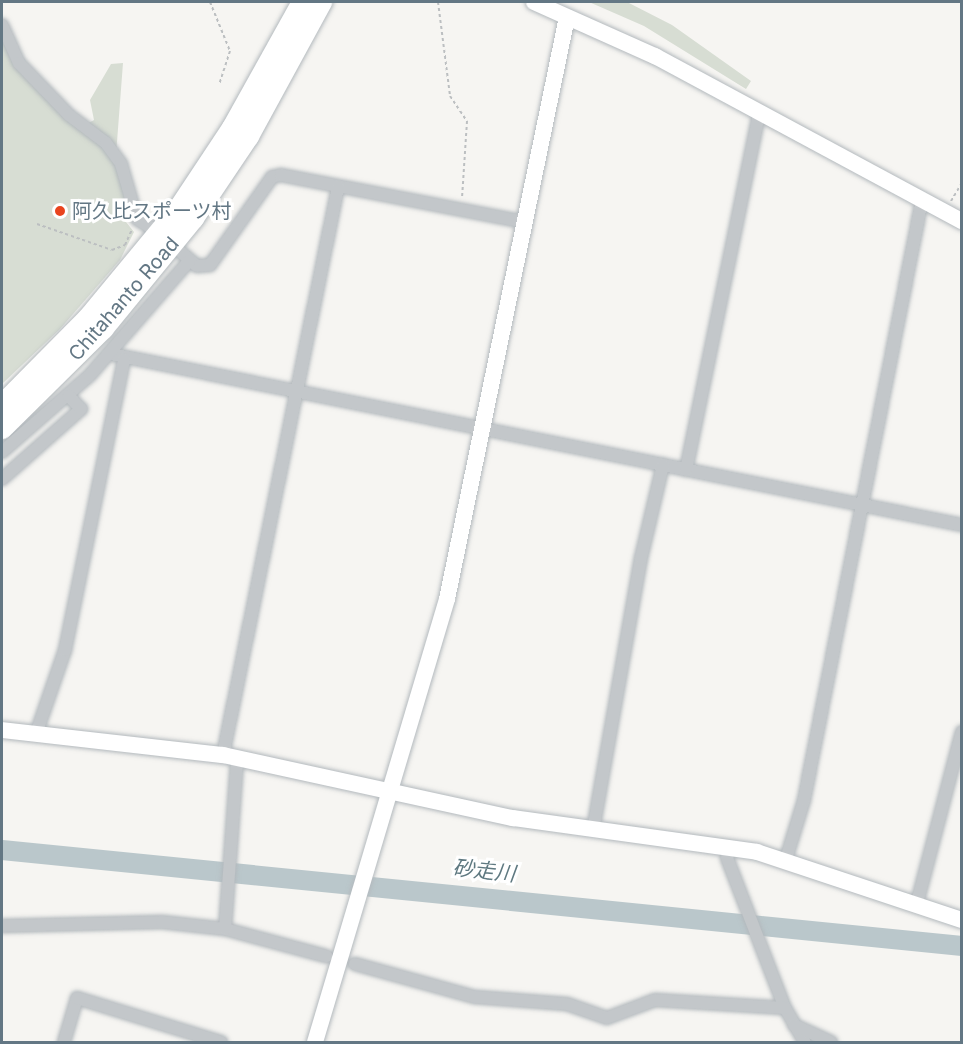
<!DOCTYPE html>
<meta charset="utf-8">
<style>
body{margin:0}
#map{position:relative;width:963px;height:1044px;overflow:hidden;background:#f6f5f2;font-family:Inter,"Noto Sans JP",sans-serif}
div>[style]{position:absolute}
.green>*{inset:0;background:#d7ddd3}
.river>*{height:20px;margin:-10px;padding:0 10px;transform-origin:10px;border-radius:10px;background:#bac7cb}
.path>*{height:2px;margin-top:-1px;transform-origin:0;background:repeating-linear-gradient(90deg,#bcbfc1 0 3px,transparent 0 6px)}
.roads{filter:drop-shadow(0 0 2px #b3b9bd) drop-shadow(0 0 2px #b3b9bd)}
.street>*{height:12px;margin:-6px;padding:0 6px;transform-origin:6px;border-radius:6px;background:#c3c7ca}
.secondary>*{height:16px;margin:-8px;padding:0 8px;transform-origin:8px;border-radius:8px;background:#fff}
.highway>*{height:22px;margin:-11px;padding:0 11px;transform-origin:11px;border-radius:11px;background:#fff}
.dots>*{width:16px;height:16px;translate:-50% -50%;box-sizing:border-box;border:3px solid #fff;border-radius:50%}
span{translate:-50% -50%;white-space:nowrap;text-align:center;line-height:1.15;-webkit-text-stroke:6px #fff;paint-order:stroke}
.poi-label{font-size:20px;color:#637784}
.left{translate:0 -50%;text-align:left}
.street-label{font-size:20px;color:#637784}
.water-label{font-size:21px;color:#5f7981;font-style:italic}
.frame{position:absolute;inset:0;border:3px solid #637784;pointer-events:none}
</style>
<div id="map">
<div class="green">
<div style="clip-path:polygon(589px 2px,627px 2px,672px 25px,751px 81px,746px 89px,644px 26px)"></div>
<div style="clip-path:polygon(2px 40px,54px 103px,83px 126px,94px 120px,90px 100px,111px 64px,123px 63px,116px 155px,123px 175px,126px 222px,134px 232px,120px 260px,60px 329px,2px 384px)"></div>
</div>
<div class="river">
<div style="left:2px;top:850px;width:965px;rotate:5.71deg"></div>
</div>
<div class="path">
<div style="left:210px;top:2px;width:53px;rotate:67.8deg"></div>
<div style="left:230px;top:51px;width:35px;rotate:108deg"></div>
<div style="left:438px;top:2px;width:95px;rotate:82.7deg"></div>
<div style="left:450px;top:96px;width:30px;rotate:56deg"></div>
<div style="left:467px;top:121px;width:78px;rotate:93.7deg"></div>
<div style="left:951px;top:201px;width:21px;rotate:-59deg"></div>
<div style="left:37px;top:224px;width:79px;rotate:19.1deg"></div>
<div style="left:112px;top:250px;width:14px;rotate:-21deg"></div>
<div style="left:125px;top:245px;width:17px;rotate:-66deg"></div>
</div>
<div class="roads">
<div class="street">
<div style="left:2px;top:25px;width:42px;rotate:65.9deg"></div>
<div style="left:19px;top:63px;width:72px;rotate:46.1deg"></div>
<div style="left:69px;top:115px;width:46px;rotate:37.1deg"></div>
<div style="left:106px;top:143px;width:26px;rotate:54deg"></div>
<div style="left:121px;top:164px;width:57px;rotate:73.8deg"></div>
<div style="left:137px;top:219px;width:19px;rotate:32deg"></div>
<div style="left:182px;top:253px;width:20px;rotate:41deg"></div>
<div style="left:197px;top:266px;width:13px;rotate:-4deg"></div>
<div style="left:210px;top:265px;width:108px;rotate:-54.8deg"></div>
<div style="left:272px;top:177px;width:9px;rotate:-13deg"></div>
<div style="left:281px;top:175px;width:248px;rotate:10.9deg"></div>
<div style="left:111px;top:354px;width:868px;rotate:11.36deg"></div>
<div style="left:2px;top:452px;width:117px;rotate:-41.2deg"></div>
<div style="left:90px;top:375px;width:151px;rotate:-49deg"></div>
<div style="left:686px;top:470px;width:363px;rotate:-78.4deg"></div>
<div style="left:2px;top:479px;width:106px;rotate:-41.5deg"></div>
<div style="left:81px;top:409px;width:18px;rotate:-133deg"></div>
<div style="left:37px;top:731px;width:86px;rotate:-70.9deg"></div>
<div style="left:65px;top:650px;width:297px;rotate:-78.5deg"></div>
<div style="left:223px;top:755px;width:580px;rotate:-78.55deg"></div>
<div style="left:593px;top:830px;width:276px;rotate:-80deg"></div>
<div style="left:641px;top:558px;width:96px;rotate:-76.7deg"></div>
<div style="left:729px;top:846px;width:12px;rotate:99deg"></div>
<div style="left:727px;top:858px;width:161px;rotate:68.9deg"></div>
<div style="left:785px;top:1008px;width:39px;rotate:60deg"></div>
<div style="left:786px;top:859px;width:62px;rotate:-73deg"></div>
<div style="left:804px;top:800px;width:611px;rotate:-78.87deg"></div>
<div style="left:917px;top:903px;width:177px;rotate:-75.3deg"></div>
<div style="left:2px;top:926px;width:160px;rotate:-1.4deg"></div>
<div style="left:162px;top:922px;width:63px;rotate:6.3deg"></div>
<div style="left:225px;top:929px;width:105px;rotate:15deg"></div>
<div style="left:225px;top:929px;width:169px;rotate:-85.9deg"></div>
<div style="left:355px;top:964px;width:124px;rotate:15.4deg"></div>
<div style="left:475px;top:997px;width:92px;rotate:4.4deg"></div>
<div style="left:567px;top:1004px;width:42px;rotate:19.3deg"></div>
<div style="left:607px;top:1018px;width:51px;rotate:-20.6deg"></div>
<div style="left:655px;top:1000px;width:130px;rotate:3.5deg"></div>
<div style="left:794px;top:1025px;width:41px;rotate:24.7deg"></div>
<div style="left:64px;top:1042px;width:46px;rotate:-73.5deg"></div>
<div style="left:77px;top:998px;width:151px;rotate:17deg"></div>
</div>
<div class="secondary">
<div style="left:534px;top:2px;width:133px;rotate:24.1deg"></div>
<div style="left:655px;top:56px;width:349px;rotate:28.3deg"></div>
<div style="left:2px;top:730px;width:222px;rotate:6.5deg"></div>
<div style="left:223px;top:755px;width:297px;rotate:12.3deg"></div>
<div style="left:513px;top:818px;width:246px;rotate:7.9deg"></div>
<div style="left:757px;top:852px;width:216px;rotate:18.4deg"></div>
<div style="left:315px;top:1042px;width:462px;rotate:-73.4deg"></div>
<div style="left:447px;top:599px;width:594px;rotate:-78.35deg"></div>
</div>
<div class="highway">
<div style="left:2px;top:406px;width:124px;rotate:-45.3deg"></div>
<div style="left:89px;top:318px;width:143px;rotate:-50.4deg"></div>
<div style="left:180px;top:208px;width:96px;rotate:-56.5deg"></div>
<div style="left:233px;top:128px;width:144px;rotate:-60.9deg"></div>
<div style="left:2px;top:428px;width:142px;rotate:-44.7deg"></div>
<div style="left:103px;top:328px;width:142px;rotate:-50.7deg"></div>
<div style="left:193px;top:218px;width:99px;rotate:-56.1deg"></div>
<div style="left:248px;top:136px;width:153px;rotate:-61.4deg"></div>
</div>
</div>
<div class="dots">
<div style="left:60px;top:211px;background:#e9441e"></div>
</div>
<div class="poi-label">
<span class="left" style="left:72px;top:211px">阿久比スポーツ村</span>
</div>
<div class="street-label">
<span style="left:124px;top:299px;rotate:-49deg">Chitahanto Road</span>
</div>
<div class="water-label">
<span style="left:484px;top:871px;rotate:6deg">砂走川</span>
</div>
<div class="frame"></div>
</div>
